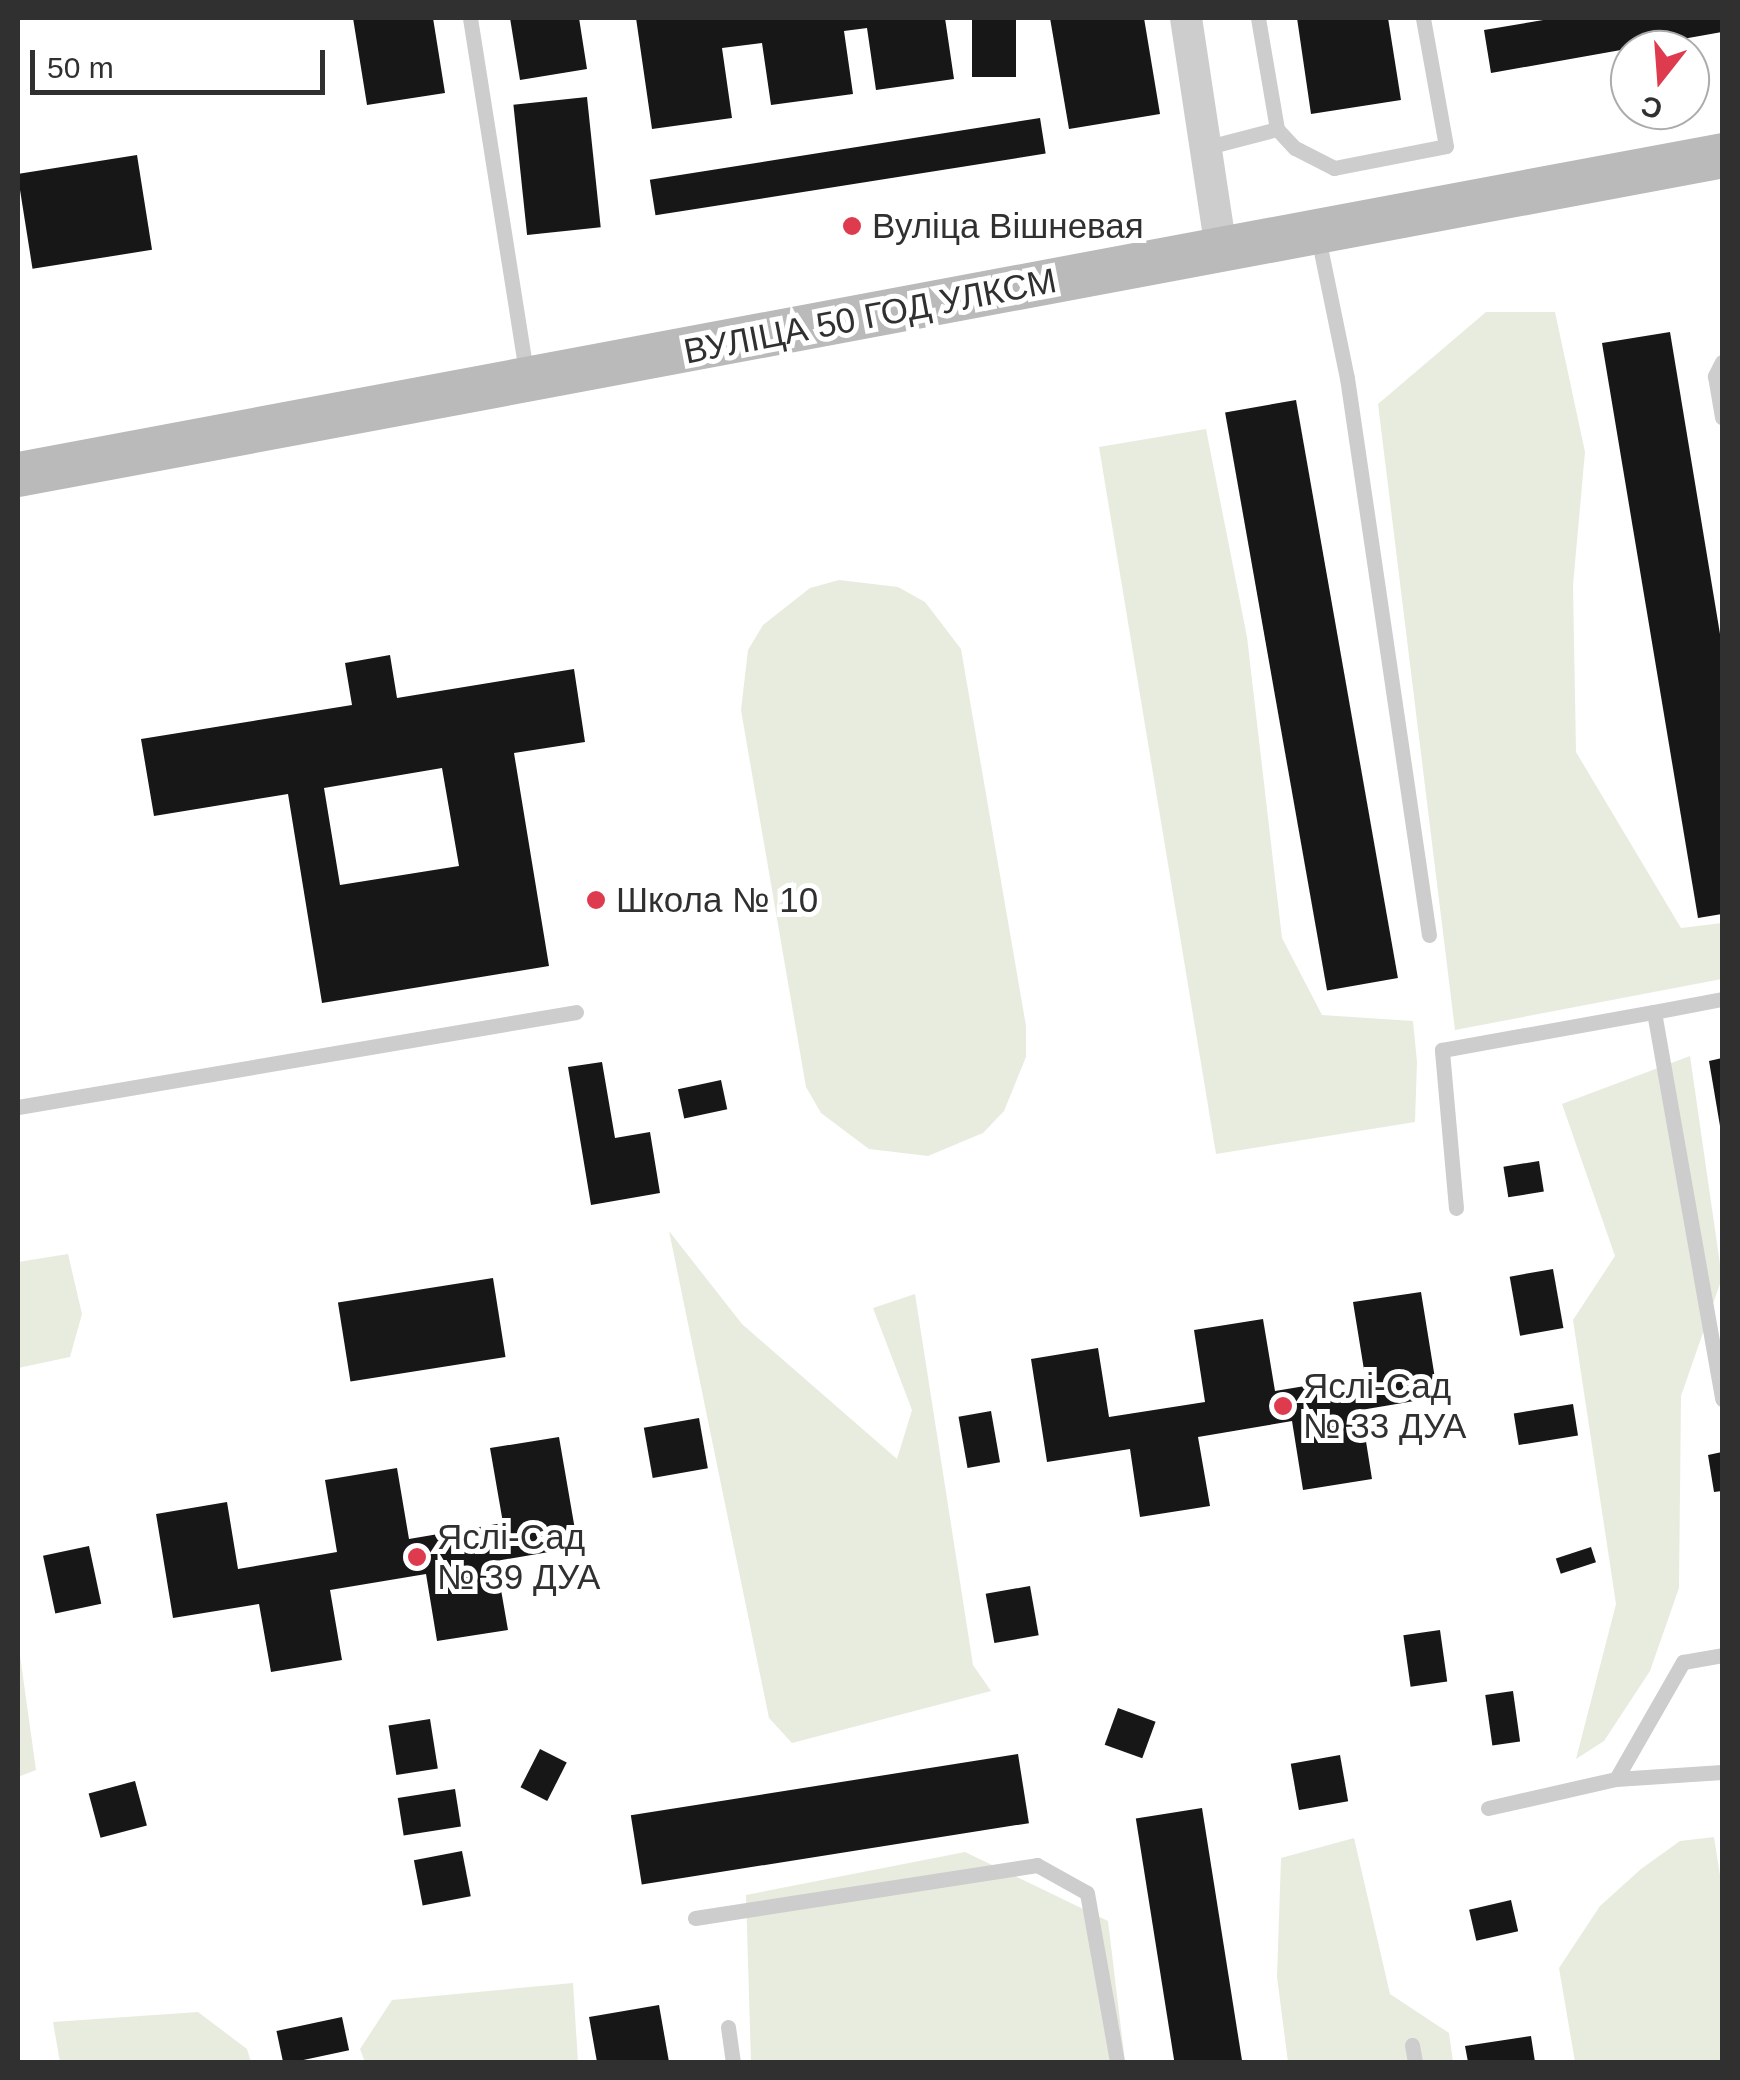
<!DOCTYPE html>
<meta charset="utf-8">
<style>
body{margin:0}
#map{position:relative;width:1740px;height:2080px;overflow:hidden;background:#fff;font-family:Arial,sans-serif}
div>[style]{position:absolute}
.green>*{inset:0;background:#e7ecdf}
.building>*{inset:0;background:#171717;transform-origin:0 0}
.service>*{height:15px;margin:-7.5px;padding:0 7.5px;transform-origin:7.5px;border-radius:7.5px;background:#cdcdcd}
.minor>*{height:32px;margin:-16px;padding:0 16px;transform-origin:16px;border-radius:16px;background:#cdcdcd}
.secondary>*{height:45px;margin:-22.5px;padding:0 22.5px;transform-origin:22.5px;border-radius:22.5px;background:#bababa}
.dots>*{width:28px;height:28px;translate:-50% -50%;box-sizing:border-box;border:5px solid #fff;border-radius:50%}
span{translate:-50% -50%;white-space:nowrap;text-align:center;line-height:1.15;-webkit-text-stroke:10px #fff;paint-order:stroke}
.poi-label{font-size:35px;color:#303030}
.left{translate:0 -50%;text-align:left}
.street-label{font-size:35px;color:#303030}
.frame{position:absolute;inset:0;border:20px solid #303030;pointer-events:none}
.north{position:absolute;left:1610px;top:30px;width:100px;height:100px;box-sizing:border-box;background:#fff;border:2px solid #acacac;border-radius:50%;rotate:197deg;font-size:28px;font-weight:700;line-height:40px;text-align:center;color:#303030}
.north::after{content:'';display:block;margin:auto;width:35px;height:45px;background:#de3b4f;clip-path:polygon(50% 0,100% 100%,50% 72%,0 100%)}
.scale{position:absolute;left:30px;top:50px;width:295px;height:45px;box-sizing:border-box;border:5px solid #303030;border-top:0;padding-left:12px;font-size:30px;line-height:35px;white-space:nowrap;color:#303030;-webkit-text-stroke:8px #fff;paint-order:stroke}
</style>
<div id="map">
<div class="green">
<div style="clip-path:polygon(1486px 312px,1555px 312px,1585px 452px,1573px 585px,1576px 752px,1681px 928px,1722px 923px,1722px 979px,1455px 1030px,1378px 404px)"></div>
<div style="clip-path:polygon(1206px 429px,1247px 637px,1282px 938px,1322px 1015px,1413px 1021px,1417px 1062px,1415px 1122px,1216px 1154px,1099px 447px)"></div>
<div style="clip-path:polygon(839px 580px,898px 587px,925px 602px,961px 649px,1026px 1026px,1026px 1057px,1004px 1111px,983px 1133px,928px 1156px,869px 1149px,821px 1113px,806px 1087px,741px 710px,748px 650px,763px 625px,810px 588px)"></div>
<div style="clip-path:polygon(1690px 1056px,1722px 1278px,1681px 1396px,1679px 1588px,1650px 1671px,1604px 1741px,1576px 1759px,1616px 1604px,1573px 1320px,1615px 1256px,1562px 1104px)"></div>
<div style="clip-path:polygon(669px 1231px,742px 1324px,897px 1459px,912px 1410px,873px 1308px,915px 1294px,973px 1665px,991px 1691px,792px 1743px,769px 1718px)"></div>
<div style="clip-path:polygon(68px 1254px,82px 1314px,70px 1357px,18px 1368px,18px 1262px)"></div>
<div style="clip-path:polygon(18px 1641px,36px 1770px,18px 1777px)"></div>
<div style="clip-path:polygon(1714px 1837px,1722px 1888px,1722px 2062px,1575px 2062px,1559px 1968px,1600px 1906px,1641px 1869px,1680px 1841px)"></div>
<div style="clip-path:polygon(1354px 1838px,1390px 1994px,1449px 2033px,1453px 2062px,1288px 2062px,1277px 1977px,1281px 1858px)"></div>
<div style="clip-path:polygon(965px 1852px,1108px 1921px,1125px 2062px,751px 2062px,746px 1895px)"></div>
<div style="clip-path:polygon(573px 1983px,578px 2062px,365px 2062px,360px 2049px,392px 2000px)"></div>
<div style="clip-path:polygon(198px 2012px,247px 2049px,251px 2062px,60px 2062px,53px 2022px)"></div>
</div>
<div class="building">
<div style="clip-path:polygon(353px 18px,433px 18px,445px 93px,367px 105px)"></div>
<div style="clip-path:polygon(510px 18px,579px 18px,587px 69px,520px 80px)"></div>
<div style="clip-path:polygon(636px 18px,945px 18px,954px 79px,876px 90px,867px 28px,844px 31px,853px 94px,771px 105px,762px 43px,722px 48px,732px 118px,652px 129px)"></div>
<div style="left:972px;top:18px;width:44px;height:59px"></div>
<div style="clip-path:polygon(1050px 18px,1144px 18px,1160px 114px,1069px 129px)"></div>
<div style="clip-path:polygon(1297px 18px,1388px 18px,1401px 100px,1311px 114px)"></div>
<div style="clip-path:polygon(1555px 18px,1722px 18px,1722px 32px,1491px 73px,1484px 30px)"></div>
<div style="left:587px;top:97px;width:131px;height:74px;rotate:84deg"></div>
<div style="left:1040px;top:118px;width:36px;height:395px;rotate:81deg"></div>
<div style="left:137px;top:155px;width:96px;height:121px;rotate:81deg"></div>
<div style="clip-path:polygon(1670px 332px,1722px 646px,1722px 914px,1698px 918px,1602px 343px)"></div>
<div style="left:1296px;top:400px;width:587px;height:72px;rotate:80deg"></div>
<div style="clip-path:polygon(evenodd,390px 655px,397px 698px,574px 669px,585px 742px,514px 753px,549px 966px,322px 1003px,288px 794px,154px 816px,141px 739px,352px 705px,345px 663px,390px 655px,442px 768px,459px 866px,340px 885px,324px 788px,442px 768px)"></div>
<div style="clip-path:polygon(1722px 1058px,1722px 1125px,1720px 1126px,1709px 1061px)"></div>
<div style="clip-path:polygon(602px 1062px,615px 1138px,650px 1132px,660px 1193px,591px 1205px,568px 1067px)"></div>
<div style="left:721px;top:1080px;width:30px;height:44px;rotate:78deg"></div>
<div style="left:1539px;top:1161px;width:31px;height:36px;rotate:81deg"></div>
<div style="left:1553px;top:1269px;width:60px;height:44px;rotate:80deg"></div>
<div style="left:493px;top:1278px;width:80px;height:157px;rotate:81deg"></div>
<div style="clip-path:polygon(1421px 1292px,1438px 1397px,1361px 1410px,1372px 1479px,1303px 1490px,1292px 1421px,1198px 1437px,1210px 1506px,1140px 1517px,1130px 1449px,1047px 1462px,1031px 1359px,1098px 1348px,1109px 1417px,1205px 1402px,1194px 1330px,1263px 1319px,1275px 1391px,1365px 1376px,1353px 1302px)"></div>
<div style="left:1573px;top:1404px;width:32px;height:60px;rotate:81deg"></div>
<div style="left:991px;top:1411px;width:52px;height:33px;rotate:80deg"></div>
<div style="left:699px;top:1418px;width:51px;height:56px;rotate:80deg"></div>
<div style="clip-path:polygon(559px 1437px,578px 1547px,496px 1561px,508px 1630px,437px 1641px,426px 1574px,330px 1590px,342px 1660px,271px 1672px,259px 1604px,173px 1618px,156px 1514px,227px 1502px,238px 1569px,337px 1552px,325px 1480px,397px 1468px,409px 1539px,503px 1523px,490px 1448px)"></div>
<div style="clip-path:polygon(1722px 1452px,1722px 1491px,1714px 1492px,1708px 1455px)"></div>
<div style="left:89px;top:1546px;width:59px;height:47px;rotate:78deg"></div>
<div style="left:1591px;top:1547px;width:16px;height:37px;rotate:72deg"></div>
<div style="left:1030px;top:1586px;width:50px;height:45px;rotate:80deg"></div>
<div style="left:1440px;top:1630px;width:52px;height:37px;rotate:82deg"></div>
<div style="left:1513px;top:1691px;width:51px;height:28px;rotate:82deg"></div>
<div style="left:1118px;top:1708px;width:40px;height:39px;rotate:20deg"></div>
<div style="left:430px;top:1719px;width:50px;height:42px;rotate:81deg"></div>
<div style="left:540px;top:1749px;width:30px;height:43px;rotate:27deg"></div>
<div style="left:1018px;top:1754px;width:70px;height:392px;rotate:81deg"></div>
<div style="left:1340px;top:1755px;width:47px;height:50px;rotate:80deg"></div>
<div style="left:135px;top:1781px;width:46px;height:48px;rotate:75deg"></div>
<div style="left:455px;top:1789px;width:38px;height:58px;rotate:81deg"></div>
<div style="left:1202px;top:1808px;width:257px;height:67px;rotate:81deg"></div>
<div style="left:462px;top:1851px;width:46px;height:49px;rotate:79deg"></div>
<div style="left:1511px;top:1900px;width:32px;height:43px;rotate:77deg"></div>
<div style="clip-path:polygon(659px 2005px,669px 2062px,597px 2062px,589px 2017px)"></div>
<div style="left:342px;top:2017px;width:34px;height:67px;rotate:78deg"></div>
<div style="clip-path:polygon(1531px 2036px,1535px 2062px,1468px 2062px,1465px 2046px)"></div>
</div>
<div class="service">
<div style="left:470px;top:18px;width:363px;rotate:81deg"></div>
<div style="left:1258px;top:18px;width:113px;rotate:80.3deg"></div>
<div style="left:1208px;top:147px;width:71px;rotate:-14.6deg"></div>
<div style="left:1277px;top:129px;width:26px;rotate:47deg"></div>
<div style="left:1295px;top:148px;width:44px;rotate:27.1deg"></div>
<div style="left:1334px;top:168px;width:114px;rotate:-11.1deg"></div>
<div style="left:1446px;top:146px;width:130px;rotate:-100.2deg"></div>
<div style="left:1318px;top:237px;width:144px;rotate:78.4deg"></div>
<div style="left:1347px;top:378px;width:563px;rotate:81.63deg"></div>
<div style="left:1722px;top:362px;width:16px;rotate:117deg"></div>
<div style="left:1715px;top:376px;width:42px;rotate:80.3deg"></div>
<div style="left:1722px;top:999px;width:69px;rotate:169.2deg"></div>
<div style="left:1654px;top:1012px;width:393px;rotate:80deg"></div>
<div style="left:18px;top:1107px;width:566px;rotate:-9.66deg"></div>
<div style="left:1456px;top:1208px;width:159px;rotate:-95.1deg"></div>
<div style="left:1442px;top:1050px;width:215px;rotate:-10.2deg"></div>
<div style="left:1616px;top:1779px;width:106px;rotate:-3.8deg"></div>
<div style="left:1488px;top:1808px;width:131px;rotate:-12.8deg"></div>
<div style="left:1616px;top:1779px;width:135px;rotate:-60.2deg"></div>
<div style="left:1683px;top:1662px;width:40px;rotate:-10deg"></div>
<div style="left:695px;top:1918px;width:346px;rotate:-8.8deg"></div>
<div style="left:1037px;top:1865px;width:57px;rotate:29.2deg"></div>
<div style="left:1087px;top:1893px;width:172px;rotate:79.9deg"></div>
<div style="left:728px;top:2027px;width:35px;rotate:82deg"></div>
<div style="left:1412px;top:2045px;width:17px;rotate:80deg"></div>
</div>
<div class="minor">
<div style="left:1186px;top:18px;width:234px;rotate:81.4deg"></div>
</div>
<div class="secondary">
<div style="left:18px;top:474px;width:1734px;rotate:-10.6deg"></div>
</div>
<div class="dots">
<div style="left:852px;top:226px;background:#de3b4f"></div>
<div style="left:596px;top:900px;background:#de3b4f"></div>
<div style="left:1283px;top:1406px;background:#de3b4f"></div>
<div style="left:417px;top:1557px;background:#de3b4f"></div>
</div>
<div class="poi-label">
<span class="left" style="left:872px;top:226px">Вуліца Вішневая</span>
<span class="left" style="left:616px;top:900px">Школа № 10</span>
<span class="left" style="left:1303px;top:1406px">Яслі-Сад<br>№ 33 ДУА</span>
<span class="left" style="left:437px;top:1557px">Яслі-Сад<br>№ 39 ДУА</span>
</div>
<div class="street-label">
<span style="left:870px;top:316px;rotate:-11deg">ВУЛІЦА 50 ГОД УЛКСМ</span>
</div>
<div class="frame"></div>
<div class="north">С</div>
<div class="scale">50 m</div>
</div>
